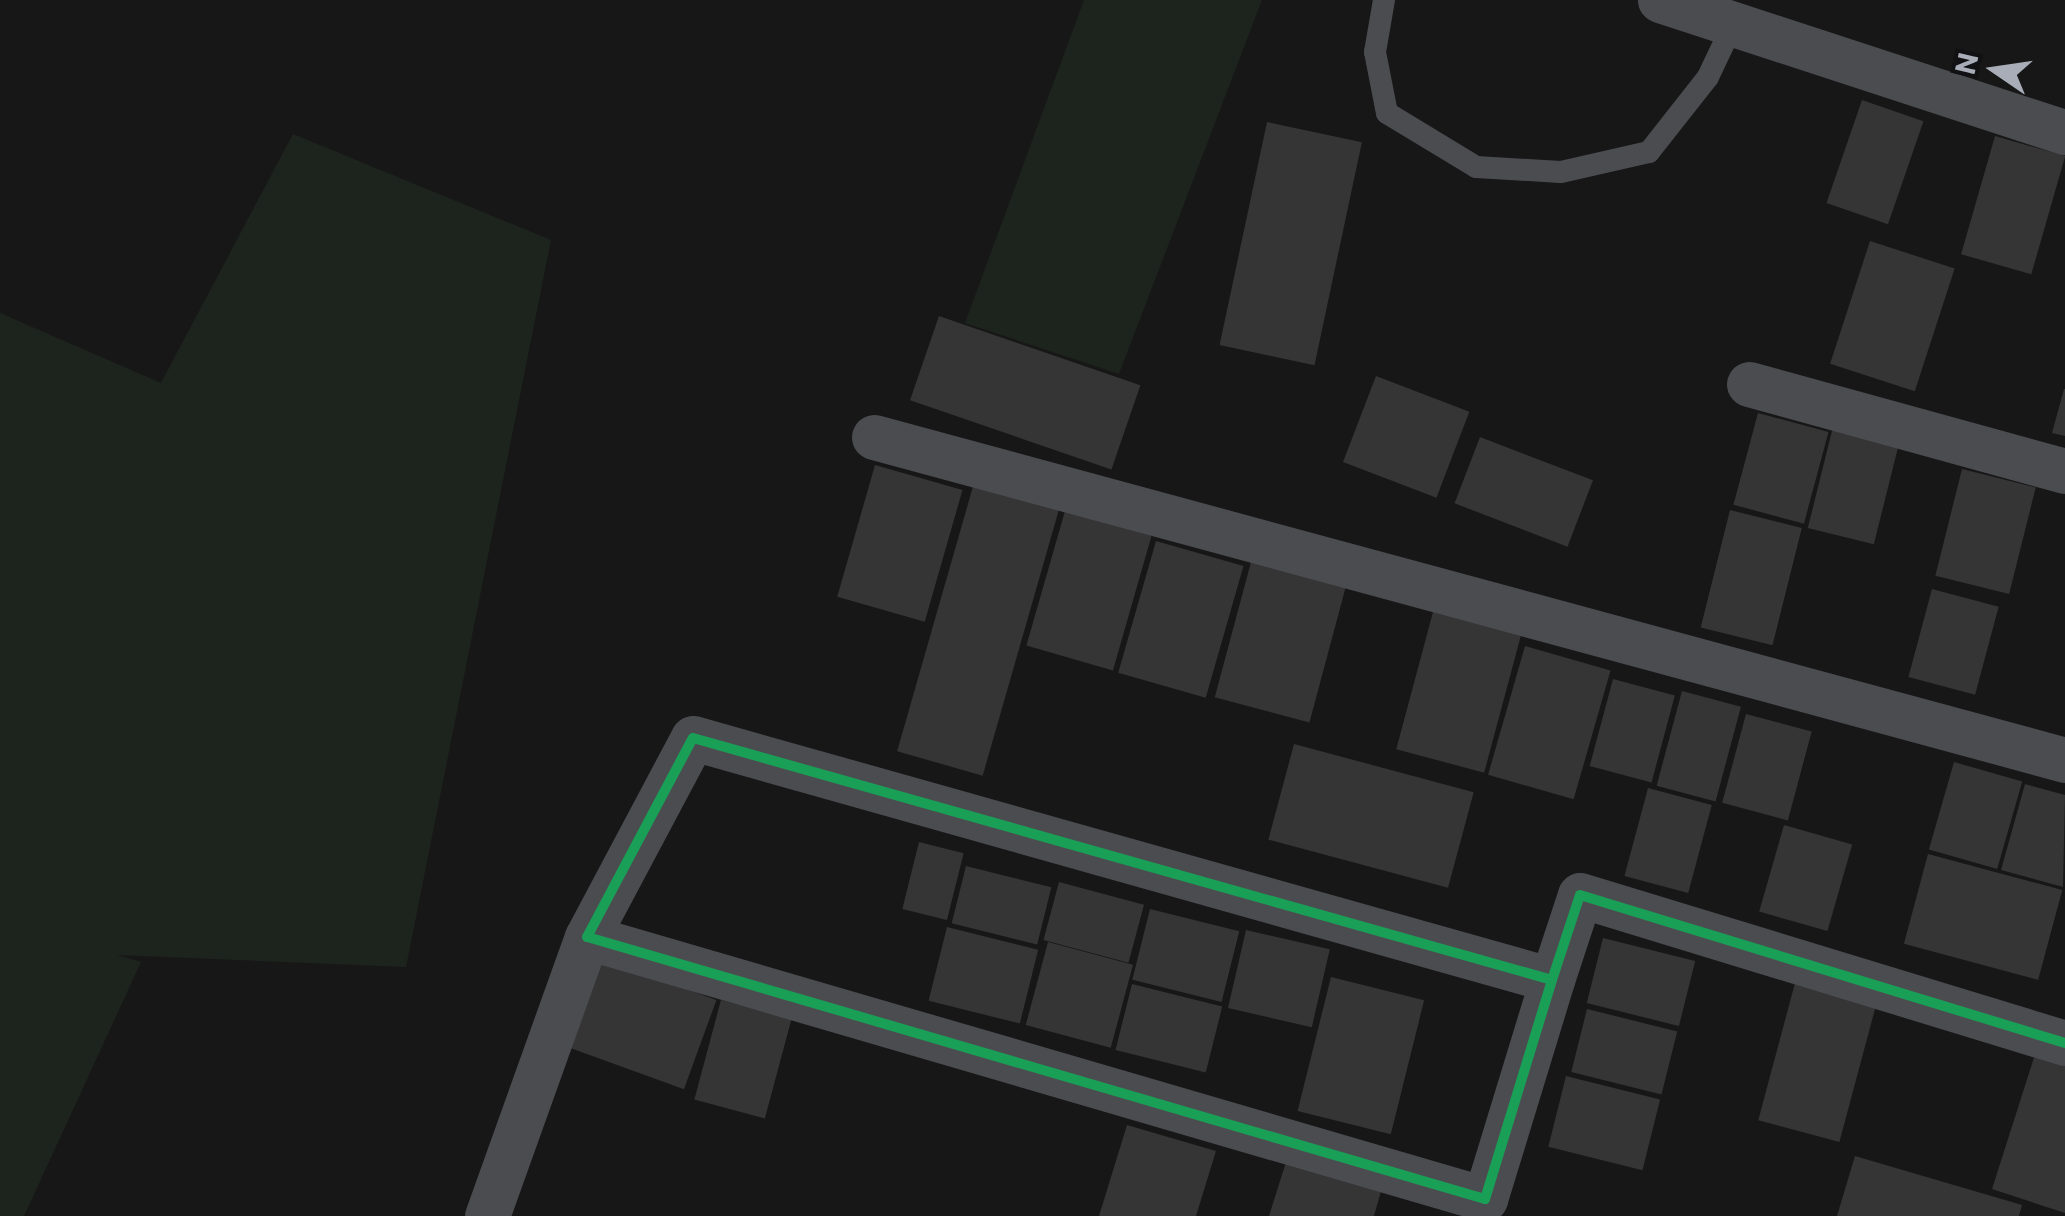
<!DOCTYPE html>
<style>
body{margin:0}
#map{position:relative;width:2065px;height:1216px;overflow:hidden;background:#171717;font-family:Commissioner,sans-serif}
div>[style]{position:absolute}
.green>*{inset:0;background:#1d241e}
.building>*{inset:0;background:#353536;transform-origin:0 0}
.lane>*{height:22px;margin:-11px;padding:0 11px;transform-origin:11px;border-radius:11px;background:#4b4c50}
.street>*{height:45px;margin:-22.5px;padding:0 22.5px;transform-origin:22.5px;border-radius:22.5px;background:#4b4c50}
.cycleway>*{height:10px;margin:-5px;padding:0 5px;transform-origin:5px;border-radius:5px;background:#1a9f57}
span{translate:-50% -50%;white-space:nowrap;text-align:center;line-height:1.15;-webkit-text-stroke:8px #111113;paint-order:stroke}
.north{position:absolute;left:1945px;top:20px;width:100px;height:100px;-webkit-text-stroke:8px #111113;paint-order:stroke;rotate:283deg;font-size:28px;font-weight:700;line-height:40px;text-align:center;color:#a8adb8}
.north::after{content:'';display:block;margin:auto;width:35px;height:45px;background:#a8adb8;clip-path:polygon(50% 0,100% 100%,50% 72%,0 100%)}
</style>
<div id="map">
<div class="green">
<div style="clip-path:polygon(1084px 0,1262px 0,1119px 374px,965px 323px)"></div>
<div style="clip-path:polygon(293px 134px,551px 240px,406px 967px,117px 955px,141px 962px,24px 1216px,0 1216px,0 313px,161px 383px)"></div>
</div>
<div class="building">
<div style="left:1862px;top:100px;width:65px;height:109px;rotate:19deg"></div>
<div style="left:1267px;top:122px;width:97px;height:228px;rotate:12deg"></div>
<div style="left:1995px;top:136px;width:73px;height:123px;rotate:16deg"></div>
<div style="left:1870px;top:241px;width:89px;height:129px;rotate:18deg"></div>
<div style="left:939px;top:316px;width:213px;height:89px;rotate:19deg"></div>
<div style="left:1376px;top:376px;width:100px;height:92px;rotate:21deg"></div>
<div style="clip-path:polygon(2064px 389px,2065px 389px,2065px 436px,2052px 433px)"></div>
<div style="left:1758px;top:413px;width:73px;height:95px;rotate:15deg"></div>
<div style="left:1833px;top:427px;width:68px;height:104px;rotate:14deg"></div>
<div style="left:1480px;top:437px;width:121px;height:71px;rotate:21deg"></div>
<div style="left:875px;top:465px;width:91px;height:137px;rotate:16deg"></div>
<div style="left:1962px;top:469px;width:76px;height:110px;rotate:14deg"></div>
<div style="left:974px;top:483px;width:89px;height:279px;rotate:16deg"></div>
<div style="left:1730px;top:510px;width:74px;height:121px;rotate:14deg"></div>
<div style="left:1065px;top:511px;width:90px;height:140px;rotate:16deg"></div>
<div style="left:1156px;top:541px;width:91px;height:137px;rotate:16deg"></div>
<div style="left:1251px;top:562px;width:98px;height:140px;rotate:15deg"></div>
<div style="left:1932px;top:589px;width:69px;height:91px;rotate:15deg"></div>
<div style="left:1433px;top:612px;width:91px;height:142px;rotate:15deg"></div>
<div style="left:1525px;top:646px;width:89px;height:134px;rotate:16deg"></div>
<div style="left:1613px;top:679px;width:64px;height:90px;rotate:15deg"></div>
<div style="left:1682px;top:691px;width:61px;height:98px;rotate:15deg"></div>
<div style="left:1746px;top:714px;width:68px;height:92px;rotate:15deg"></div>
<div style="left:1294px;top:744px;width:186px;height:99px;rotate:15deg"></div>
<div style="left:1954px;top:762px;width:71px;height:91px;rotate:16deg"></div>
<div style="clip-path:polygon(2025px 784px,2065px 795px,2063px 887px,2001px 870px)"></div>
<div style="left:1648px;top:788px;width:66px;height:91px;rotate:15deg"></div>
<div style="left:1784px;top:825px;width:71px;height:90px;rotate:16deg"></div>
<div style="left:919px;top:842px;width:46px;height:69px;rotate:14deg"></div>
<div style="left:1928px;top:854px;width:139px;height:93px;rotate:15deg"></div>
<div style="left:966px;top:866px;width:88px;height:59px;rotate:14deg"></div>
<div style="left:1059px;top:882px;width:88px;height:60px;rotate:15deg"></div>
<div style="left:1150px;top:909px;width:92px;height:73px;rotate:14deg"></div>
<div style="left:947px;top:927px;width:94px;height:76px;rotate:14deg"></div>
<div style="left:1246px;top:930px;width:86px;height:80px;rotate:13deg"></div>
<div style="left:1603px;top:938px;width:95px;height:67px;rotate:14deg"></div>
<div style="left:1048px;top:942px;width:88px;height:86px;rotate:15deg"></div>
<div style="left:598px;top:957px;width:126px;height:95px;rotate:20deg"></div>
<div style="left:1331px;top:977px;width:96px;height:138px;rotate:14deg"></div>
<div style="left:1795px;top:983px;width:84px;height:142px;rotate:15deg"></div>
<div style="left:1132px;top:984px;width:93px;height:68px;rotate:14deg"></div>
<div style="left:721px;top:1000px;width:73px;height:103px;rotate:15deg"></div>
<div style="left:1587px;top:1009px;width:93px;height:65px;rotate:14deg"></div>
<div style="clip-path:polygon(2037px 1048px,2065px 1057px,2065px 1213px,1992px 1189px)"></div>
<div style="left:1566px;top:1076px;width:97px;height:73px;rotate:14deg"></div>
<div style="clip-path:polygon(1127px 1125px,1216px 1151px,1196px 1216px,1099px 1216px)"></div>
<div style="clip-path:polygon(1855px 1156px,2022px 1205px,2019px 1216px,1837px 1216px)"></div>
<div style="clip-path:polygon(1286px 1162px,1381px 1191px,1374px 1216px,1269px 1216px)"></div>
</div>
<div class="lane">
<div style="left:1384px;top:0;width:53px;rotate:99.8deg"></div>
<div style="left:1375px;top:52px;width:62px;rotate:78.9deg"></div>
<div style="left:1387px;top:113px;width:104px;rotate:31.2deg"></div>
<div style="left:1476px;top:167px;width:85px;rotate:3.4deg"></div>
<div style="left:1561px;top:172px;width:90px;rotate:-12.8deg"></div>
<div style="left:1649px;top:152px;width:95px;rotate:-51.8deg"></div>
<div style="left:1708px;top:77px;width:61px;rotate:-64.7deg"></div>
</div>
<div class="street">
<div style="left:1660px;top:0;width:426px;rotate:18.1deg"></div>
<div style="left:1749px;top:384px;width:328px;rotate:15.4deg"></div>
<div style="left:874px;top:437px;width:1234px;rotate:15.17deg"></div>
<div style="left:1552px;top:980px;width:229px;rotate:107deg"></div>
<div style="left:1485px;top:1199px;width:935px;rotate:-163.73deg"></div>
<div style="left:587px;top:937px;width:225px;rotate:-62deg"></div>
<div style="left:693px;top:738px;width:892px;rotate:15.73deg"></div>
<div style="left:1552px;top:980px;width:89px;rotate:-71.8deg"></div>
<div style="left:1580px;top:895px;width:507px;rotate:16.97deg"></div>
<div style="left:487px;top:1216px;width:296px;rotate:-70.3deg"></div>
</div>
<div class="cycleway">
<div style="left:1552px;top:980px;width:229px;rotate:107deg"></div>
<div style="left:1485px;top:1199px;width:935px;rotate:-163.73deg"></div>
<div style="left:587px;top:937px;width:225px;rotate:-62deg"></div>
<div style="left:693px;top:738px;width:892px;rotate:15.73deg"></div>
<div style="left:1552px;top:980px;width:89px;rotate:-71.8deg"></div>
<div style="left:1580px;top:895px;width:507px;rotate:16.97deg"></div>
</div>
<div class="north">N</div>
</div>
